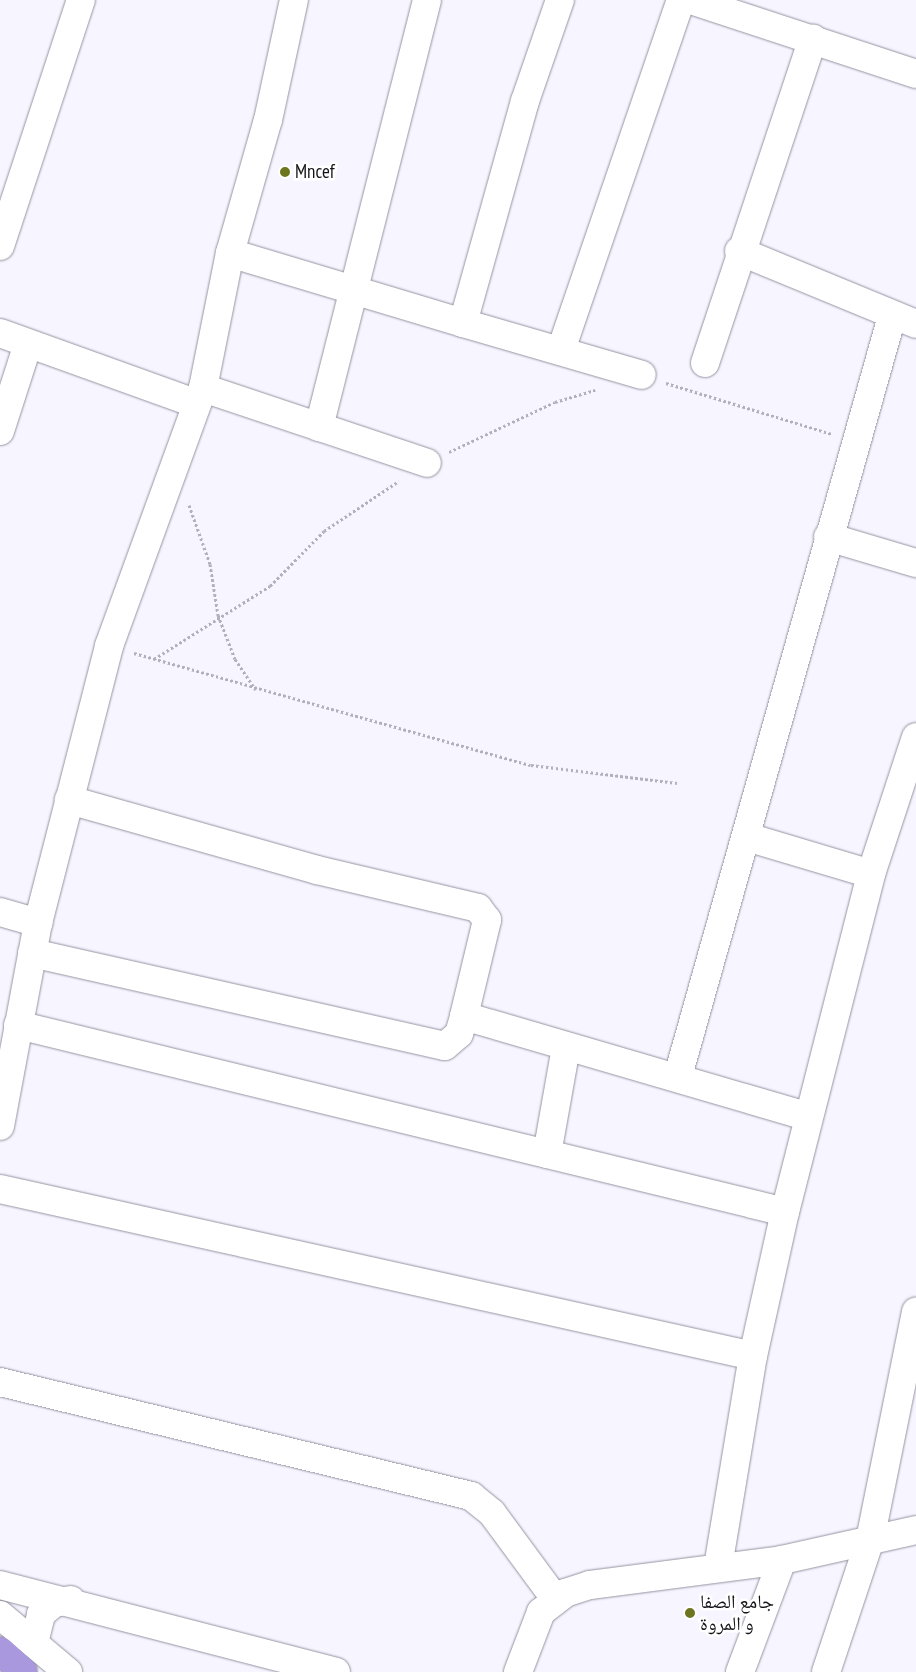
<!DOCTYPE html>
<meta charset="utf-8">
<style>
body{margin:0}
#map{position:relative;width:916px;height:1672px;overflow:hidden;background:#f7f5ff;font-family:"PT Sans Narrow","Noto Naskh Arabic",sans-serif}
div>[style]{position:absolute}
.path>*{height:3px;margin-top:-1.5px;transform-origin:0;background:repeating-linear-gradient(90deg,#b2b0b9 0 2.5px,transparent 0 5px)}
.roads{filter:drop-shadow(0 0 1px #9593a1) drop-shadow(0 0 1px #9593a1)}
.minor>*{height:28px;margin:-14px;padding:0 14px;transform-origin:14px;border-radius:14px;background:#fff}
.trunk>*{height:28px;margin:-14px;padding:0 14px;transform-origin:14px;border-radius:14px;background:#aa98de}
.dots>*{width:14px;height:14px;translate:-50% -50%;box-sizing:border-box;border:2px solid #fff;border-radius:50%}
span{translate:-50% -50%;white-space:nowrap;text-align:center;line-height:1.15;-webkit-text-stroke:5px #fff;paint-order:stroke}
.poi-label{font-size:19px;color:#141318}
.left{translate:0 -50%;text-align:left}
</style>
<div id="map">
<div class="path">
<div style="left:666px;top:383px;width:174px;rotate:17.1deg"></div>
<div style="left:449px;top:452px;width:117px;rotate:-25.3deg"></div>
<div style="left:555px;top:402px;width:42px;rotate:-16.7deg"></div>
<div style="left:189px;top:505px;width:63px;rotate:70.4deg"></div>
<div style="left:210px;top:564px;width:52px;rotate:81.1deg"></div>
<div style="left:218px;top:615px;width:47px;rotate:68.9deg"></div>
<div style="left:235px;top:659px;width:37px;rotate:56deg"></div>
<div style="left:134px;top:653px;width:412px;rotate:15.8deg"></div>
<div style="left:531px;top:765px;width:147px;rotate:7deg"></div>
<div style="left:154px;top:659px;width:137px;rotate:-32.2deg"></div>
<div style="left:270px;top:586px;width:77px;rotate:-45.5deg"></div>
<div style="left:324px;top:531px;width:90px;rotate:-33.7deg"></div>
</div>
<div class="roads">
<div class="minor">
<div style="left:691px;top:0;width:237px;rotate:18.2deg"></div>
<div style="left:0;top:246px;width:259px;rotate:-71.8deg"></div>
<div style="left:739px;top:251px;width:191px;rotate:22.4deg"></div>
<div style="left:230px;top:253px;width:243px;rotate:16.7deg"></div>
<div style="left:463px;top:323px;width:230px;rotate:-74.4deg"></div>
<div style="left:525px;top:101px;width:107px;rotate:-70.9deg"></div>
<div style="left:463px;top:323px;width:186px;rotate:16.2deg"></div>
<div style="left:0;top:333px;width:209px;rotate:19.8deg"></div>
<div style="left:561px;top:350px;width:370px;rotate:-71.1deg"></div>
<div style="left:705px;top:363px;width:342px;rotate:-71.6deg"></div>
<div style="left:203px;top:388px;width:236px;rotate:18.5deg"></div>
<div style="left:319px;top:427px;width:440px;rotate:-75.8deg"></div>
<div style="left:0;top:431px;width:91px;rotate:-72.2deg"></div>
<div style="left:828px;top:537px;width:92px;rotate:16.5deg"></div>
<div style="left:747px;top:837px;width:129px;rotate:16.6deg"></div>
<div style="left:0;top:912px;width:40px;rotate:16deg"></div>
<div style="left:32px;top:953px;width:423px;rotate:12.7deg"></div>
<div style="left:445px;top:1046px;width:18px;rotate:-41deg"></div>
<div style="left:459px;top:1034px;width:19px;rotate:-74deg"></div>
<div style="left:464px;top:1016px;width:99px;rotate:-76.5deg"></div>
<div style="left:487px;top:920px;width:15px;rotate:-127deg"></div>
<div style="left:478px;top:908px;width:165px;rotate:-166.7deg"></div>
<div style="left:317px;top:870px;width:258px;rotate:-164.2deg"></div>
<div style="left:464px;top:1016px;width:359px;rotate:16.3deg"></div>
<div style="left:18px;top:1025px;width:789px;rotate:13.7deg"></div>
<div style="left:678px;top:1076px;width:790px;rotate:-74.27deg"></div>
<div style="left:0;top:1126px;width:207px;rotate:-79.4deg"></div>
<div style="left:38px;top:923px;width:286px;rotate:-75.6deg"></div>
<div style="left:109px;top:646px;width:275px;rotate:-70deg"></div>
<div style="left:203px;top:388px;width:138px;rotate:-78.7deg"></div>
<div style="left:230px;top:253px;width:138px;rotate:-74.1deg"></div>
<div style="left:268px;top:120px;width:123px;rotate:-77.8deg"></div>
<div style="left:547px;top:1154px;width:109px;rotate:-79.9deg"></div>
<div style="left:0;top:1189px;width:771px;rotate:12.5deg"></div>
<div style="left:0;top:1382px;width:485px;rotate:13.6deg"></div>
<div style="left:471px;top:1496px;width:27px;rotate:39deg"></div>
<div style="left:492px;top:1513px;width:104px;rotate:53.6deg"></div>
<div style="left:718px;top:1567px;width:214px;rotate:-80.6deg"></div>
<div style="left:753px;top:1356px;width:148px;rotate:-77.5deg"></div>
<div style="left:785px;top:1212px;width:349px;rotate:-75.7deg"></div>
<div style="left:871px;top:874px;width:144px;rotate:-71.8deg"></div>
<div style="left:0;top:1585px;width:347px;rotate:14.5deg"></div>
<div style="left:0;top:1615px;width:89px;rotate:40deg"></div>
<div style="left:34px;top:1643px;width:30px;rotate:-76deg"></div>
<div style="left:41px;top:1614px;width:17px;rotate:-40deg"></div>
<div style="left:54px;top:1603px;width:17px;rotate:-10deg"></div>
<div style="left:518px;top:1672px;width:64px;rotate:-69deg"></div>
<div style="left:541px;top:1612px;width:31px;rotate:-38deg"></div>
<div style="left:565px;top:1593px;width:26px;rotate:-18deg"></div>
<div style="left:590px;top:1585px;width:194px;rotate:-7.4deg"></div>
<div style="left:782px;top:1560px;width:137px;rotate:-12.6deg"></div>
<div style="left:740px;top:1672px;width:120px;rotate:-69.4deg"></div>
<div style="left:826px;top:1672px;width:139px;rotate:-71.6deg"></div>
<div style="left:870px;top:1540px;width:233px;rotate:-78.6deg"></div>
</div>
<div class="trunk">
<div style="left:0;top:1651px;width:31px;rotate:42deg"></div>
</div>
</div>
<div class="dots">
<div style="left:285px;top:172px;background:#6d751e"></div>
<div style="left:690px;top:1613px;background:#6d751e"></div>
</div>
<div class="poi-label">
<span class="left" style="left:295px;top:172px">Mncef</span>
<span class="left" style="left:700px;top:1613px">جامع الصفا<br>و المروة</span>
</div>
</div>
